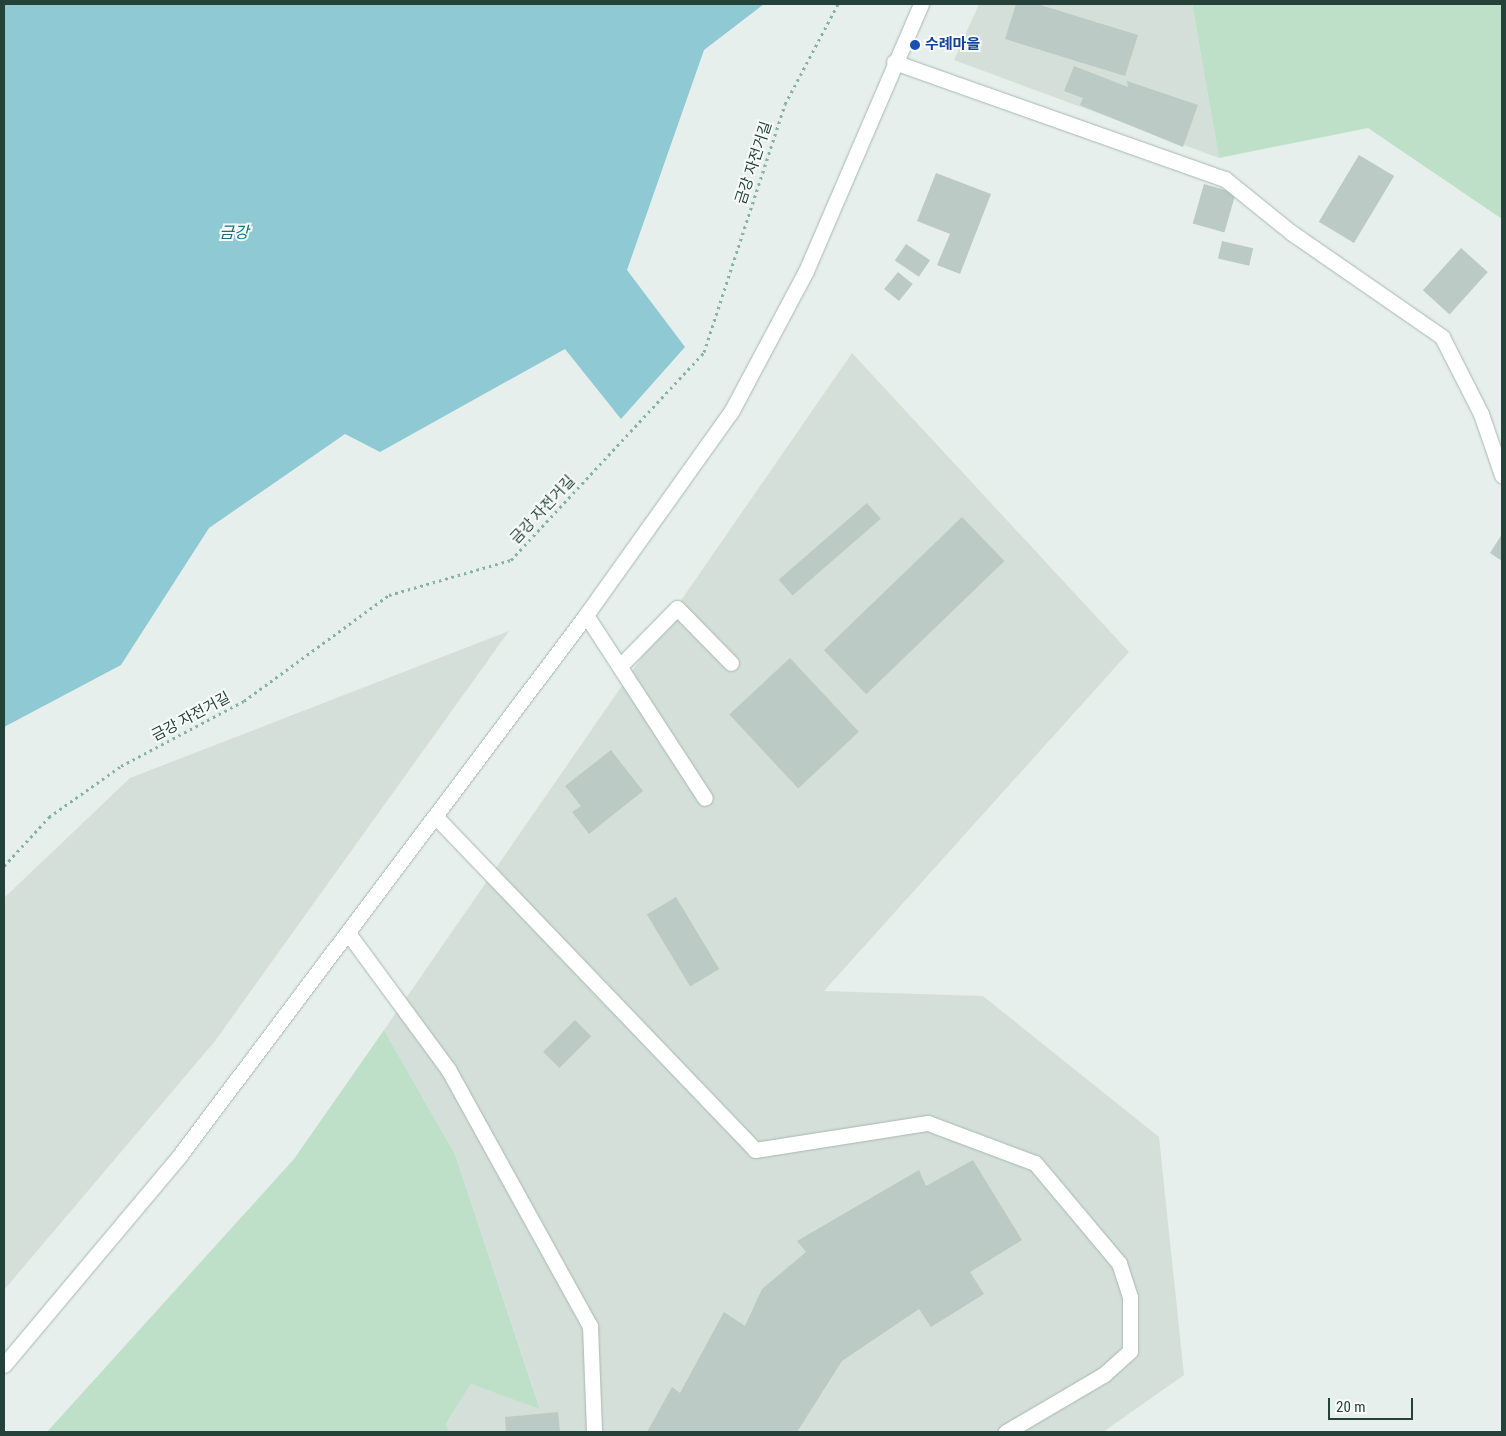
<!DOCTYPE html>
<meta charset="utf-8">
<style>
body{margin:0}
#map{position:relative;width:1506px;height:1436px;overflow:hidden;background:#e6efeb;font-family:"Roboto Condensed","Noto Sans KR",sans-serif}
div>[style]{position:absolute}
.built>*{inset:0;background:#d4dfda}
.green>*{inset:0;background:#bfe0c8}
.water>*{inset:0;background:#8ec9d4}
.building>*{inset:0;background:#bbcac4;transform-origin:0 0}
.path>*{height:3px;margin-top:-1.5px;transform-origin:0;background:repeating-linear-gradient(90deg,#86b3a5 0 2.5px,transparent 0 6.5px)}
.roads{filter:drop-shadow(0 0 1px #a8b8b2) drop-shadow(0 0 1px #a8b8b2)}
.minor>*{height:15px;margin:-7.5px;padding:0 7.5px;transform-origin:7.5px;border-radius:7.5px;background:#fff}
.dots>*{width:14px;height:14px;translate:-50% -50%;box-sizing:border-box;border:2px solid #f7fbf9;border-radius:50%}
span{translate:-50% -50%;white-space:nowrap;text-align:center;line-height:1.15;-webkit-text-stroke:4px #f7fbf9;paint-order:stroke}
.transit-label{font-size:15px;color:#164399;font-weight:700}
.left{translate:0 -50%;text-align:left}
.street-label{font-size:15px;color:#24423a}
.water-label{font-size:16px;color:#1c6f80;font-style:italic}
.frame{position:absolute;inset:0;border:5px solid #24423a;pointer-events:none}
.scale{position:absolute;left:1328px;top:1398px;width:85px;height:22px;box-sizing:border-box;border:2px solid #24423a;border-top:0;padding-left:6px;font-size:15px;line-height:18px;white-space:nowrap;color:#24423a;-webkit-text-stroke:4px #f7fbf9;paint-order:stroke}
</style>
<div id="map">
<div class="built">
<div style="clip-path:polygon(979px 4px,1192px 4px,1219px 158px,954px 60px)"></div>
<div style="clip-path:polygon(852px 353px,1129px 652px,824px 991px,983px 996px,1159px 1137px,1184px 1375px,1103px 1432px,449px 1432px,446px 1424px,471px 1384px,540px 1408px,455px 1154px,384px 1030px)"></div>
<div style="clip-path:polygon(509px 631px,215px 1041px,4px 1290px,4px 898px,130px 778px)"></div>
</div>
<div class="green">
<div style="clip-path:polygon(1192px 4px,1502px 4px,1502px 219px,1368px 128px,1219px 158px)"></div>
<div style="clip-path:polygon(384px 1030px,455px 1154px,540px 1409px,471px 1384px,446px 1424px,449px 1432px,47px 1432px,294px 1159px)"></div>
</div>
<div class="water">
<div style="clip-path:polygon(4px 4px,764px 4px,704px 50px,627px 270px,685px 347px,621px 419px,565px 349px,380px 452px,345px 434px,209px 528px,121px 665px,4px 727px)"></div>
</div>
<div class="building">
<div style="clip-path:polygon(1016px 4px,1037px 4px,1138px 35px,1125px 76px,1005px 39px)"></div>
<div style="clip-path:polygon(1074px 66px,1128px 87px,1127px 81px,1198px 105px,1183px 147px,1080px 105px,1083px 98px,1064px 91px)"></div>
<div style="left:1359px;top:155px;width:41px;height:78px;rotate:31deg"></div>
<div style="clip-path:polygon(936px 173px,991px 194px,960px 274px,937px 265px,950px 234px,917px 221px)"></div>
<div style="left:1204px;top:184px;width:33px;height:41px;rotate:16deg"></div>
<div style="left:1222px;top:241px;width:32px;height:18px;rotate:13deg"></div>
<div style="left:906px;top:244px;width:29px;height:20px;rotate:34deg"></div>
<div style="left:1461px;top:248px;width:36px;height:57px;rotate:42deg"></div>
<div style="left:898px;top:272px;width:19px;height:22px;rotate:39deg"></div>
<div style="left:867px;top:503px;width:21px;height:117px;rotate:49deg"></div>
<div style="left:962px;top:517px;width:61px;height:192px;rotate:46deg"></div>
<div style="clip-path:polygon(1502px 534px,1502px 561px,1490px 553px)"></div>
<div style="left:790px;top:658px;width:101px;height:83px;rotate:47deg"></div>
<div style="clip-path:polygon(611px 750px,643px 791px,589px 834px,572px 812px,581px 806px,565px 786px)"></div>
<div style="left:676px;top:897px;width:84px;height:34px;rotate:59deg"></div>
<div style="left:575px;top:1020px;width:23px;height:45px;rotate:45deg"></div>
<div style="clip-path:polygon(973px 1160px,1022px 1240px,970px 1272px,984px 1294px,931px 1327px,919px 1309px,842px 1361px,797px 1432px,647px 1432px,672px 1387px,680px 1393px,724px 1312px,745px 1326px,762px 1289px,806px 1252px,797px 1241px,919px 1170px,926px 1186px)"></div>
<div style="clip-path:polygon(558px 1412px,560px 1432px,506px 1432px,505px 1417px)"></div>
</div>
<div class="path">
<div style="left:4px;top:866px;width:67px;rotate:-47.4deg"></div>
<div style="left:49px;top:817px;width:88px;rotate:-35.3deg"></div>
<div style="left:121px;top:766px;width:139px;rotate:-27.9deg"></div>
<div style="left:244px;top:701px;width:180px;rotate:-36.2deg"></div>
<div style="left:389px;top:595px;width:127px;rotate:-16deg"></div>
<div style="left:511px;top:560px;width:284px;rotate:-47.1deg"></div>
<div style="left:704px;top:352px;width:261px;rotate:-71.9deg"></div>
<div style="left:785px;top:104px;width:113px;rotate:-62.1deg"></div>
</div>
<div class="roads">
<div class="minor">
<div style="left:894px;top:62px;width:351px;rotate:19.5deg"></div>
<div style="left:1225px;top:179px;width:86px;rotate:38.9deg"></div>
<div style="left:1292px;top:233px;width:183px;rotate:34.7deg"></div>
<div style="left:1442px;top:337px;width:86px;rotate:63.1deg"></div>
<div style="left:1481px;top:414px;width:65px;rotate:71deg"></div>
<div style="left:586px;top:615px;width:218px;rotate:57deg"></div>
<div style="left:620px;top:666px;width:81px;rotate:-45.5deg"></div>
<div style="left:677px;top:608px;width:77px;rotate:45.5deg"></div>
<div style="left:436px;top:817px;width:461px;rotate:46.2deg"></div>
<div style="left:755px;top:1150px;width:175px;rotate:-8.9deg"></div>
<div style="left:928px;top:1123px;width:114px;rotate:20.5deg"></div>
<div style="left:1035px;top:1163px;width:131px;rotate:50deg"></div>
<div style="left:1119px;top:1263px;width:36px;rotate:72deg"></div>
<div style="left:1130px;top:1297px;width:54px;rotate:90deg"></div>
<div style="left:1130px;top:1351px;width:36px;rotate:138deg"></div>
<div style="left:1103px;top:1375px;width:113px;rotate:149.6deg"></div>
<div style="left:348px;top:933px;width:169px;rotate:53.7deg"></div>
<div style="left:448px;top:1069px;width:294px;rotate:61.1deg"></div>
<div style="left:590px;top:1326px;width:106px;rotate:87.8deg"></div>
<div style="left:4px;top:1365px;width:274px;rotate:-50deg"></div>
<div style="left:180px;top:1155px;width:676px;rotate:-53.06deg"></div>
<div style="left:586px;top:615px;width:249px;rotate:-54.5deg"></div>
<div style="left:731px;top:412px;width:160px;rotate:-62deg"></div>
<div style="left:806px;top:271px;width:291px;rotate:-66.7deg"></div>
</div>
</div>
<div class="dots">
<div style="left:915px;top:45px;background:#1a4fb4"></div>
</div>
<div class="transit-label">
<span class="left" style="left:925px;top:45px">수례마을</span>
</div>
<div class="street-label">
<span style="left:754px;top:163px;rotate:-72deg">금강 자전거길</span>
<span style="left:543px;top:510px;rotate:-47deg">금강 자전거길</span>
<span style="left:191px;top:717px;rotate:-28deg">금강 자전거길</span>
</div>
<div class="water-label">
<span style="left:234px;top:233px">금강</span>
</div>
<div class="frame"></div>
<div class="scale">20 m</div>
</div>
